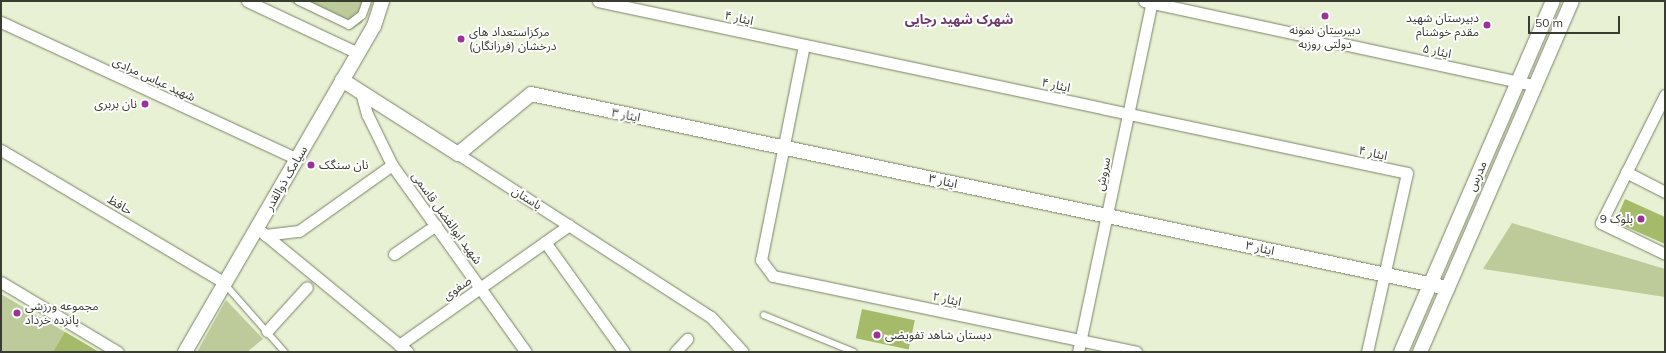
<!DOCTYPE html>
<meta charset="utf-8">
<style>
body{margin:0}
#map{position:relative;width:1666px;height:353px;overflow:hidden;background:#e8f1d3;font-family:Mulish,"Noto Sans Arabic",sans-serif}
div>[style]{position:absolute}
.green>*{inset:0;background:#bdcb9b}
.building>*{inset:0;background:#a5bb69;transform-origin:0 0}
.roads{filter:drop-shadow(0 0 1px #7a8266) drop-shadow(0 0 1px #7a8266)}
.service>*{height:5.5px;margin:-2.75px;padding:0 2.75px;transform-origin:2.75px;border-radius:2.75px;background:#fff}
.pedestrian>*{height:8px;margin:-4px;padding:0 4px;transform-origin:4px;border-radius:4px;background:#fff}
.minor>*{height:11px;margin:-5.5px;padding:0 5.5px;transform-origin:5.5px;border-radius:5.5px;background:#fff}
.tertiary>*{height:14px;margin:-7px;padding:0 7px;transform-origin:7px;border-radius:7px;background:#fff}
.dots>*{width:11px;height:11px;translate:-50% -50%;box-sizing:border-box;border:2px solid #fff;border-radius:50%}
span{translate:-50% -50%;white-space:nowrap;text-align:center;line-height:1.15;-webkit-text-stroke:4px #fff;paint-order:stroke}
.street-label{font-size:12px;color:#393c31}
.poi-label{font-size:12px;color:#393c31}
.right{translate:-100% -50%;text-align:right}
.left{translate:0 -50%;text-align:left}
.neighbourhood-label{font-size:13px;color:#6e3969;font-weight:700}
.frame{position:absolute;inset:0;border:2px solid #393c31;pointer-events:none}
.scale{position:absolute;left:1528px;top:16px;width:92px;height:18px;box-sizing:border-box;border:2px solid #393c31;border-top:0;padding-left:5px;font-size:12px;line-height:14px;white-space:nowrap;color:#393c31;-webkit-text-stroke:3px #fff;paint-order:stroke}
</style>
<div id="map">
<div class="green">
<div style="clip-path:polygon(288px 1px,369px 1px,362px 23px,350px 30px)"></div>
<div style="clip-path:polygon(1512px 223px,1665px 269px,1665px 297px,1483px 269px)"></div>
<div style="clip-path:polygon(1px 294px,65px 332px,99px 352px,1px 352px)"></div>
<div style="clip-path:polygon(226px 300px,263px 339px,247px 352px,197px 352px)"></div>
</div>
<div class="building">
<div style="clip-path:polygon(1625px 199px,1665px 217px,1665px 244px,1615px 222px)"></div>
<div style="left:862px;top:309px;width:54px;height:30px;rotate:12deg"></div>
<div style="clip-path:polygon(65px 332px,99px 352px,53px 352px)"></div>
</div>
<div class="roads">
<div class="service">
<div style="left:225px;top:284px;width:91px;rotate:48.6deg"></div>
<div style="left:764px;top:315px;width:97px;rotate:22.3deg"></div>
</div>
<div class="pedestrian">
<div style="left:299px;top:1px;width:55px;rotate:25.6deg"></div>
<div style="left:349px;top:25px;width:16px;rotate:-38deg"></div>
<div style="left:362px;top:15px;width:15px;rotate:-70deg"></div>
</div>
<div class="minor">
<div style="left:247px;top:1px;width:123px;rotate:25.1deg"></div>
<div style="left:598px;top:1px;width:827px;rotate:12deg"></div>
<div style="left:1407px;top:173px;width:183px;rotate:102.6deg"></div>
<div style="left:1144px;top:1px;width:401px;rotate:12.2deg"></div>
<div style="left:1px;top:22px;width:326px;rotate:24.8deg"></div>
<div style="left:804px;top:45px;width:219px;rotate:101.3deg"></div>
<div style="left:761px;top:260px;width:20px;rotate:53deg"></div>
<div style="left:773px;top:276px;width:371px;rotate:11.8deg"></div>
<div style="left:361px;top:92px;width:23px;rotate:75deg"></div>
<div style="left:367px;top:114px;width:57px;rotate:63.9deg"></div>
<div style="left:392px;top:165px;width:230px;rotate:54.4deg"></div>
<div style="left:1665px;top:95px;width:143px;rotate:116.6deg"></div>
<div style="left:1601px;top:223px;width:71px;rotate:25.8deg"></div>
<div style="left:1px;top:150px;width:261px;rotate:30.7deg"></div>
<div style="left:458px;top:154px;width:301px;rotate:32.8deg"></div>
<div style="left:711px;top:317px;width:47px;rotate:47.6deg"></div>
<div style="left:1626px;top:172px;width:44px;rotate:27.1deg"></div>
<div style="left:257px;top:228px;width:195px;rotate:39.4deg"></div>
<div style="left:265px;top:235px;width:34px;rotate:-7deg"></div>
<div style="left:299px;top:231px;width:114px;rotate:-35.4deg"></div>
<div style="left:545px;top:242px;width:135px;rotate:54.3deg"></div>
<div style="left:394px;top:254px;width:51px;rotate:-34.6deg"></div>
<div style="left:1px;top:282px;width:136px;rotate:30.9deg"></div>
<div style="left:267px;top:331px;width:59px;rotate:-47.7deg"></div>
<div style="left:399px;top:345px;width:208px;rotate:-35.2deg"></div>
<div style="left:675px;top:352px;width:18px;rotate:-47deg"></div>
<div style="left:1078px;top:352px;width:359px;rotate:-78.1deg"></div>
</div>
<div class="tertiary">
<div style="left:342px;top:80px;width:138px;rotate:32.5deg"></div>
<div style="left:458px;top:154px;width:94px;rotate:-39.4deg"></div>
<div style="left:531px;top:94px;width:937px;rotate:11.95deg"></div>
<div style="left:185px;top:352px;width:377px;rotate:-59.9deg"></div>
<div style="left:374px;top:26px;width:26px;rotate:-72deg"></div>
<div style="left:1401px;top:352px;width:382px;rotate:-66.6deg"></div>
<div style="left:1420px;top:352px;width:382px;rotate:-66.6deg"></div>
</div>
</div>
<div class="dots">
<div style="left:1325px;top:16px;background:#9c3294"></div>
<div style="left:1487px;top:25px;background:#9c3294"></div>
<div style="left:461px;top:39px;background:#9c3294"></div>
<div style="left:145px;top:104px;background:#9c3294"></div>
<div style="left:311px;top:165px;background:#9c3294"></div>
<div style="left:1641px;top:219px;background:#9c3294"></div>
<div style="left:17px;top:313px;background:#9c3294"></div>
<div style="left:877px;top:335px;background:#9c3294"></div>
</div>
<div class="street-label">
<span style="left:739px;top:18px;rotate:12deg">ایثار ۴</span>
<span style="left:1437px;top:51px;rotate:12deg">ایثار ۵</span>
<span style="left:154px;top:79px;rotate:25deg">شهید عباس مرادی</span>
<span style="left:1056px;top:85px;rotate:12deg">ایثار ۴</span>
<span style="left:626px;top:115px;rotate:12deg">ایثار ۳</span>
<span style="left:1373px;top:153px;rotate:12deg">ایثار ۴</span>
<span style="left:1103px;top:174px;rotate:-78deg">سروش</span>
<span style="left:1477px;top:176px;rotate:-67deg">مدرس</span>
<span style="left:286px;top:178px;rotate:-60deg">سیامک ذوالقدر</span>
<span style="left:943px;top:181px;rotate:12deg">ایثار ۳</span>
<span style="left:527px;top:198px;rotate:32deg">باستان</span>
<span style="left:120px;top:205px;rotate:31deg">حافظ</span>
<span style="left:447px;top:218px;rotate:54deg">شهید ابوالفضل قاسمی</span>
<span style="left:1260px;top:248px;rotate:12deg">ایثار ۳</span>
<span style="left:457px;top:288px;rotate:-35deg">صفوی</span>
<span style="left:947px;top:299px;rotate:12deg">ایثار ۲</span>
</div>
<div class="poi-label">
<span class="right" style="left:1479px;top:25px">دبیرستان شهید<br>مقدم خوشنام</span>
<span style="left:1325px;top:37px">دبیرستان نمونه<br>دولتی روزبه</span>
<span class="left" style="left:469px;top:39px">مرکزاستعداد های<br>درخشان (فرزانگان)</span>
<span class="right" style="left:137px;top:104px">نان بربری</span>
<span class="left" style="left:319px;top:165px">نان سنگک</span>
<span class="right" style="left:1633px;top:219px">بلوک 9</span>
<span class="left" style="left:25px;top:313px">مجموعه ورزشی<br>پانزده خرداد</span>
<span class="left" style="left:885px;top:335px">دبستان شاهد تفویضی</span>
</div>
<div class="neighbourhood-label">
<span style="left:959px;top:19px">شهرک شهید رجایی</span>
</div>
<div class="frame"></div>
<div class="scale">50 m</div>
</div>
